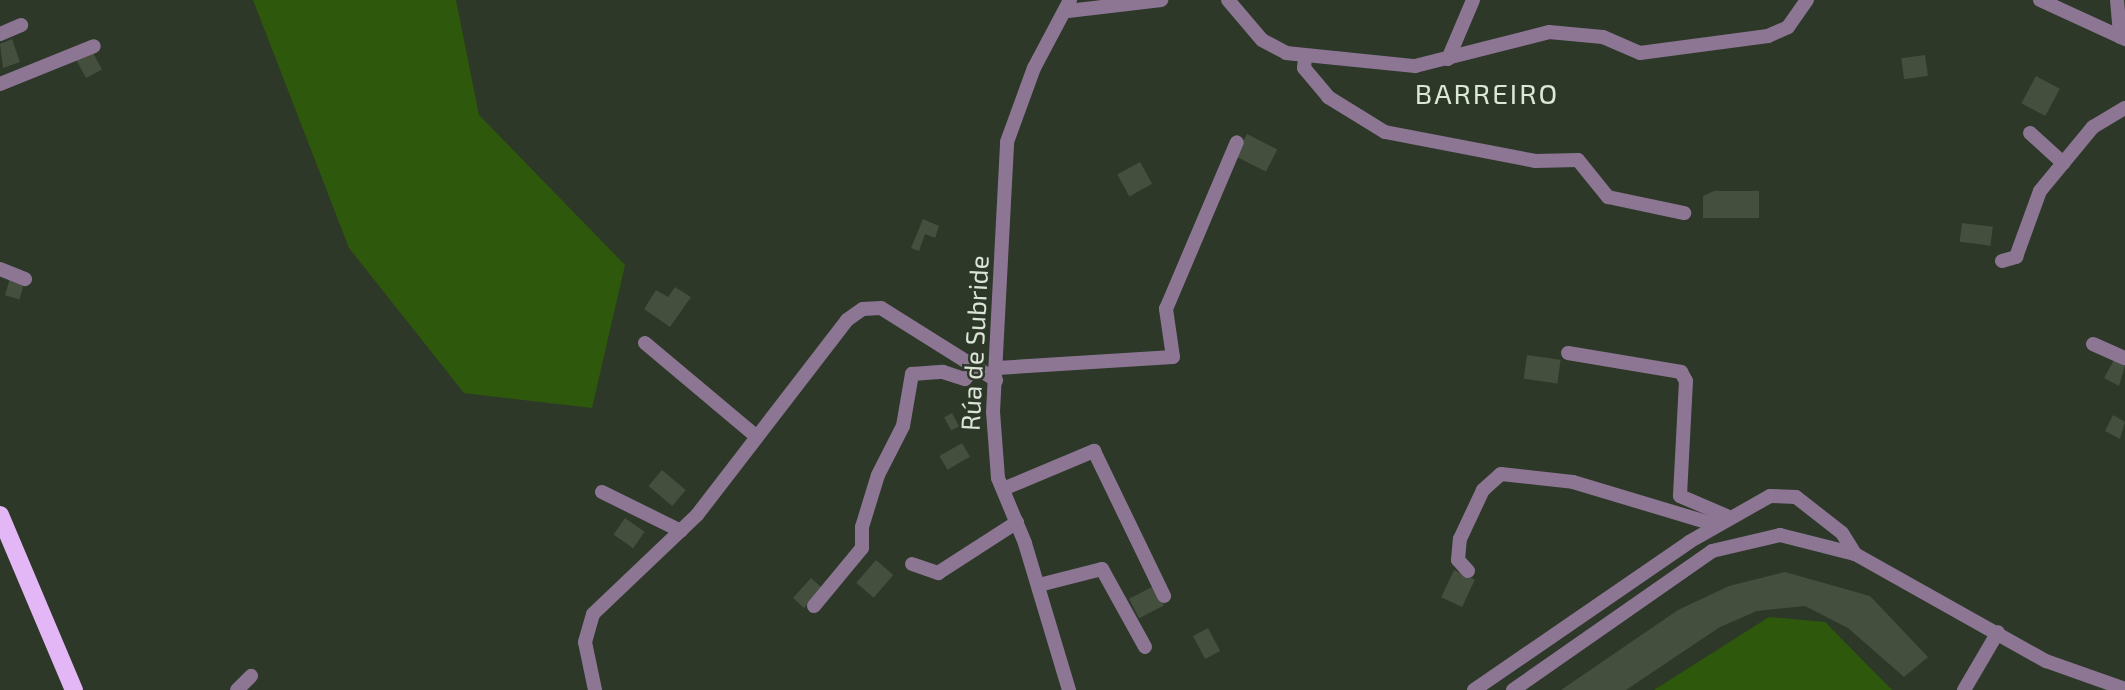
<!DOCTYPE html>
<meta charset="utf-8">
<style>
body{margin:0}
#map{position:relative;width:2125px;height:690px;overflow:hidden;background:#2d3828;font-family:"Exo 2",sans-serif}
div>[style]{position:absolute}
.green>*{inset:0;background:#2e580b}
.building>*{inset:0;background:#444f3e;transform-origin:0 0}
.minor>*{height:14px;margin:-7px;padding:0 7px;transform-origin:7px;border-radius:7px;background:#8c7694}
.primary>*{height:18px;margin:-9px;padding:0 9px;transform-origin:9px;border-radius:9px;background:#e3b6f5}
span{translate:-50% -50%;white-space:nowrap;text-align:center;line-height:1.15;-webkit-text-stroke:5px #2d3828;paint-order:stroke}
.street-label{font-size:26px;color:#dce3d9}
.neighbourhood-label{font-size:28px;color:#dbe9d4;letter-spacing:2px}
</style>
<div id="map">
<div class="green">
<div style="clip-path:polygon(253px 0,456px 0,479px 115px,625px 265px,592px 408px,464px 393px,349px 248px)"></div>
<div style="clip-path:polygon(1769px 617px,1825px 622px,1892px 690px,1654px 690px)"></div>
</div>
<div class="building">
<div style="clip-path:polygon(12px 39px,20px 62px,3px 68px,0 44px)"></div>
<div style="left:92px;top:51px;width:21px;height:18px;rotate:62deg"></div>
<div style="left:1925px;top:55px;width:21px;height:24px;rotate:82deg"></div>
<div style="left:2036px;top:76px;width:27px;height:31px;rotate:28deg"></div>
<div style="left:1247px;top:134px;width:34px;height:25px;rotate:27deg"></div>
<div style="left:1140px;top:162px;width:25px;height:26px;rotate:61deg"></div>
<div style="clip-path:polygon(1714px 191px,1759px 191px,1759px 218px,1703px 218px,1703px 196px)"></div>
<div style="clip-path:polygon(923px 219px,939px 226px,935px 238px,925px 234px,919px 251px,911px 248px)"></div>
<div style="left:1962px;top:223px;width:31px;height:19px;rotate:7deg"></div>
<div style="left:10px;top:278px;width:15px;height:18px;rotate:16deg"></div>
<div style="clip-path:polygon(675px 287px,691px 297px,670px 327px,644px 309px,656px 290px,668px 297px)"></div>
<div style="left:1527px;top:355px;width:34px;height:24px;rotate:8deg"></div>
<div style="clip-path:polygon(2114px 360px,2125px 366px,2119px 386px,2104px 378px)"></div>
<div style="left:952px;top:413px;width:15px;height:9px;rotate:62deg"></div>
<div style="clip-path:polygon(2113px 415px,2125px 422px,2120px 439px,2105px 431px)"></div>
<div style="left:962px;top:443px;width:16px;height:26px;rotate:60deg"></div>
<div style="left:662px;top:470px;width:31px;height:21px;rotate:40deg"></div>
<div style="left:625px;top:518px;width:24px;height:20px;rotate:35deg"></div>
<div style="left:876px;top:560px;width:23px;height:30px;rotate:41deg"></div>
<div style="left:1454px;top:570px;width:23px;height:30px;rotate:25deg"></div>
<div style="clip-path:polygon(1785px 572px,1870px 596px,1928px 657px,1904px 677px,1848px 628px,1805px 606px,1757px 611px,1720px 627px,1626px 690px,1561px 690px,1678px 610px,1729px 586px)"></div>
<div style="left:811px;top:578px;width:15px;height:27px;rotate:42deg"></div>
<div style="left:1154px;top:586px;width:22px;height:28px;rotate:63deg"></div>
<div style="left:1208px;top:628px;width:26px;height:17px;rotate:62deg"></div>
</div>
<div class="minor">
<div style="left:1228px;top:0;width:52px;rotate:49.6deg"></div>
<div style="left:1262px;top:40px;width:27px;rotate:28deg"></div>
<div style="left:1286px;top:53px;width:130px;rotate:5.8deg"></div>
<div style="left:1415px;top:66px;width:138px;rotate:-14.2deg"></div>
<div style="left:1549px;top:32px;width:54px;rotate:5.3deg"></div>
<div style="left:1603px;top:37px;width:40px;rotate:23.4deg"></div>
<div style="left:1640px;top:53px;width:129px;rotate:-7.6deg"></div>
<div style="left:1768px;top:36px;width:22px;rotate:-24deg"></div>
<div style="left:1788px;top:27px;width:33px;rotate:-55deg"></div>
<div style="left:2040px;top:0;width:94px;rotate:24.6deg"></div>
<div style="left:2117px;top:0;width:37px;rotate:85deg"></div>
<div style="left:1068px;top:11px;width:94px;rotate:-6.7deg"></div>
<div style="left:0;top:34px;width:23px;rotate:-23deg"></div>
<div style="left:1305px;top:57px;width:11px;rotate:95deg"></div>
<div style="left:1304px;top:68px;width:38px;rotate:50deg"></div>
<div style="left:1328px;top:97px;width:67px;rotate:31.6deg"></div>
<div style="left:1385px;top:132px;width:153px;rotate:10.9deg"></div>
<div style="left:1535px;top:161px;width:43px;rotate:-1.3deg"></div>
<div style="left:1578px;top:160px;width:48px;rotate:51deg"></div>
<div style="left:1608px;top:197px;width:78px;rotate:11.9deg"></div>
<div style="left:1448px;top:59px;width:64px;rotate:-67deg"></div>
<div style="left:0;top:84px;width:101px;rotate:-22deg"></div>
<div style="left:2030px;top:133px;width:45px;rotate:42.3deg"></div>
<div style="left:2002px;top:261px;width:15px;rotate:-16deg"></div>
<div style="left:2016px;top:257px;width:70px;rotate:-70deg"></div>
<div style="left:2040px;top:191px;width:83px;rotate:-50.4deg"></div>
<div style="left:2093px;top:127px;width:37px;rotate:-31deg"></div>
<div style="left:0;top:269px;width:27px;rotate:22deg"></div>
<div style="left:645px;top:343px;width:146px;rotate:40deg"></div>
<div style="left:2093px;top:344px;width:35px;rotate:24deg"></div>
<div style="left:1568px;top:353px;width:115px;rotate:9.5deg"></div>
<div style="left:1681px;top:372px;width:10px;rotate:61deg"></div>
<div style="left:1686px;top:381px;width:115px;rotate:93deg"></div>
<div style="left:1680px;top:496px;width:53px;rotate:23.2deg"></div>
<div style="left:997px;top:368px;width:176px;rotate:-3.6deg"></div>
<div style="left:1173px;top:357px;width:49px;rotate:-98.3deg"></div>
<div style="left:1166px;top:309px;width:181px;rotate:-67deg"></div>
<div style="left:1003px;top:489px;width:99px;rotate:-22.7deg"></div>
<div style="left:1094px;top:451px;width:161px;rotate:64.2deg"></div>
<div style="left:602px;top:492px;width:88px;rotate:26.3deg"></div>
<div style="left:912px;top:564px;width:28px;rotate:19deg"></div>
<div style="left:938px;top:573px;width:94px;rotate:-32.8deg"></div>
<div style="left:1468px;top:571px;width:15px;rotate:-132deg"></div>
<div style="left:1458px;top:560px;width:21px;rotate:-85deg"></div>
<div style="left:1460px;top:539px;width:54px;rotate:-64.9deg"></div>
<div style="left:1483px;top:490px;width:24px;rotate:-42deg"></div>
<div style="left:1501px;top:474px;width:72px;rotate:6.3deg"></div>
<div style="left:1573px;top:482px;width:149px;rotate:16.7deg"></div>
<div style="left:1039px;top:585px;width:65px;rotate:-14.3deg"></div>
<div style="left:1102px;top:569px;width:89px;rotate:61.1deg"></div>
<div style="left:814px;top:606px;width:75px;rotate:-50.4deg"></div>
<div style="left:862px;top:548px;width:21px;rotate:-90deg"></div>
<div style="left:862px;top:527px;width:54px;rotate:-72.9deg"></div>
<div style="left:878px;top:475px;width:55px;rotate:-63deg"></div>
<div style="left:903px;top:426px;width:53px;rotate:-80.2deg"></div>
<div style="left:912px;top:374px;width:31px;rotate:-4deg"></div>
<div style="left:943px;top:372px;width:23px;rotate:18deg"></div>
<div style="left:965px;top:379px;width:16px;rotate:-50deg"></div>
<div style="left:237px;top:690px;width:20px;rotate:-45deg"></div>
<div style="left:595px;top:690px;width:49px;rotate:-101.8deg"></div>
<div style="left:585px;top:642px;width:29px;rotate:-74deg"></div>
<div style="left:593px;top:614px;width:144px;rotate:-43.6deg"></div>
<div style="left:697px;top:515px;width:246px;rotate:-52.4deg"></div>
<div style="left:847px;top:320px;width:19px;rotate:-35deg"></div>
<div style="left:863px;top:309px;width:18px;rotate:-3deg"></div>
<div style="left:881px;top:308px;width:136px;rotate:32.1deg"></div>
<div style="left:1069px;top:690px;width:153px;rotate:-106.7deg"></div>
<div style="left:1025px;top:543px;width:70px;rotate:-112.6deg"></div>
<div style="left:998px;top:478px;width:66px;rotate:-94.3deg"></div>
<div style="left:993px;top:412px;width:270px;rotate:-87deg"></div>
<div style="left:1007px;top:142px;width:79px;rotate:-70deg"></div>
<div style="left:1034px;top:68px;width:77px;rotate:-62.1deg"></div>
<div style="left:1474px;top:690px;width:261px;rotate:-34.5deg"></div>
<div style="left:1689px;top:542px;width:93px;rotate:-29.6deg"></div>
<div style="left:1770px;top:496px;width:26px;rotate:2deg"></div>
<div style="left:1796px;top:497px;width:58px;rotate:38deg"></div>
<div style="left:1842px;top:533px;width:25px;rotate:58deg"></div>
<div style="left:1513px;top:690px;width:243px;rotate:-34.9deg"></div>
<div style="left:1712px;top:551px;width:70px;rotate:-13.2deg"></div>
<div style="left:1780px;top:535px;width:77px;rotate:14.2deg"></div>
<div style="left:1855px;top:554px;width:219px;rotate:29.3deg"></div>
<div style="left:2046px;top:661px;width:84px;rotate:19.5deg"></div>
<div style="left:1964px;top:690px;width:67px;rotate:-59.6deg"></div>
</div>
<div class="primary">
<div style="left:0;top:515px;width:190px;rotate:67.1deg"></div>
</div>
<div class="street-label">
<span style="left:974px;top:343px;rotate:-87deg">Rúa de Subride</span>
</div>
<div class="neighbourhood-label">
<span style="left:1487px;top:93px">BARREIRO</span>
</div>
</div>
